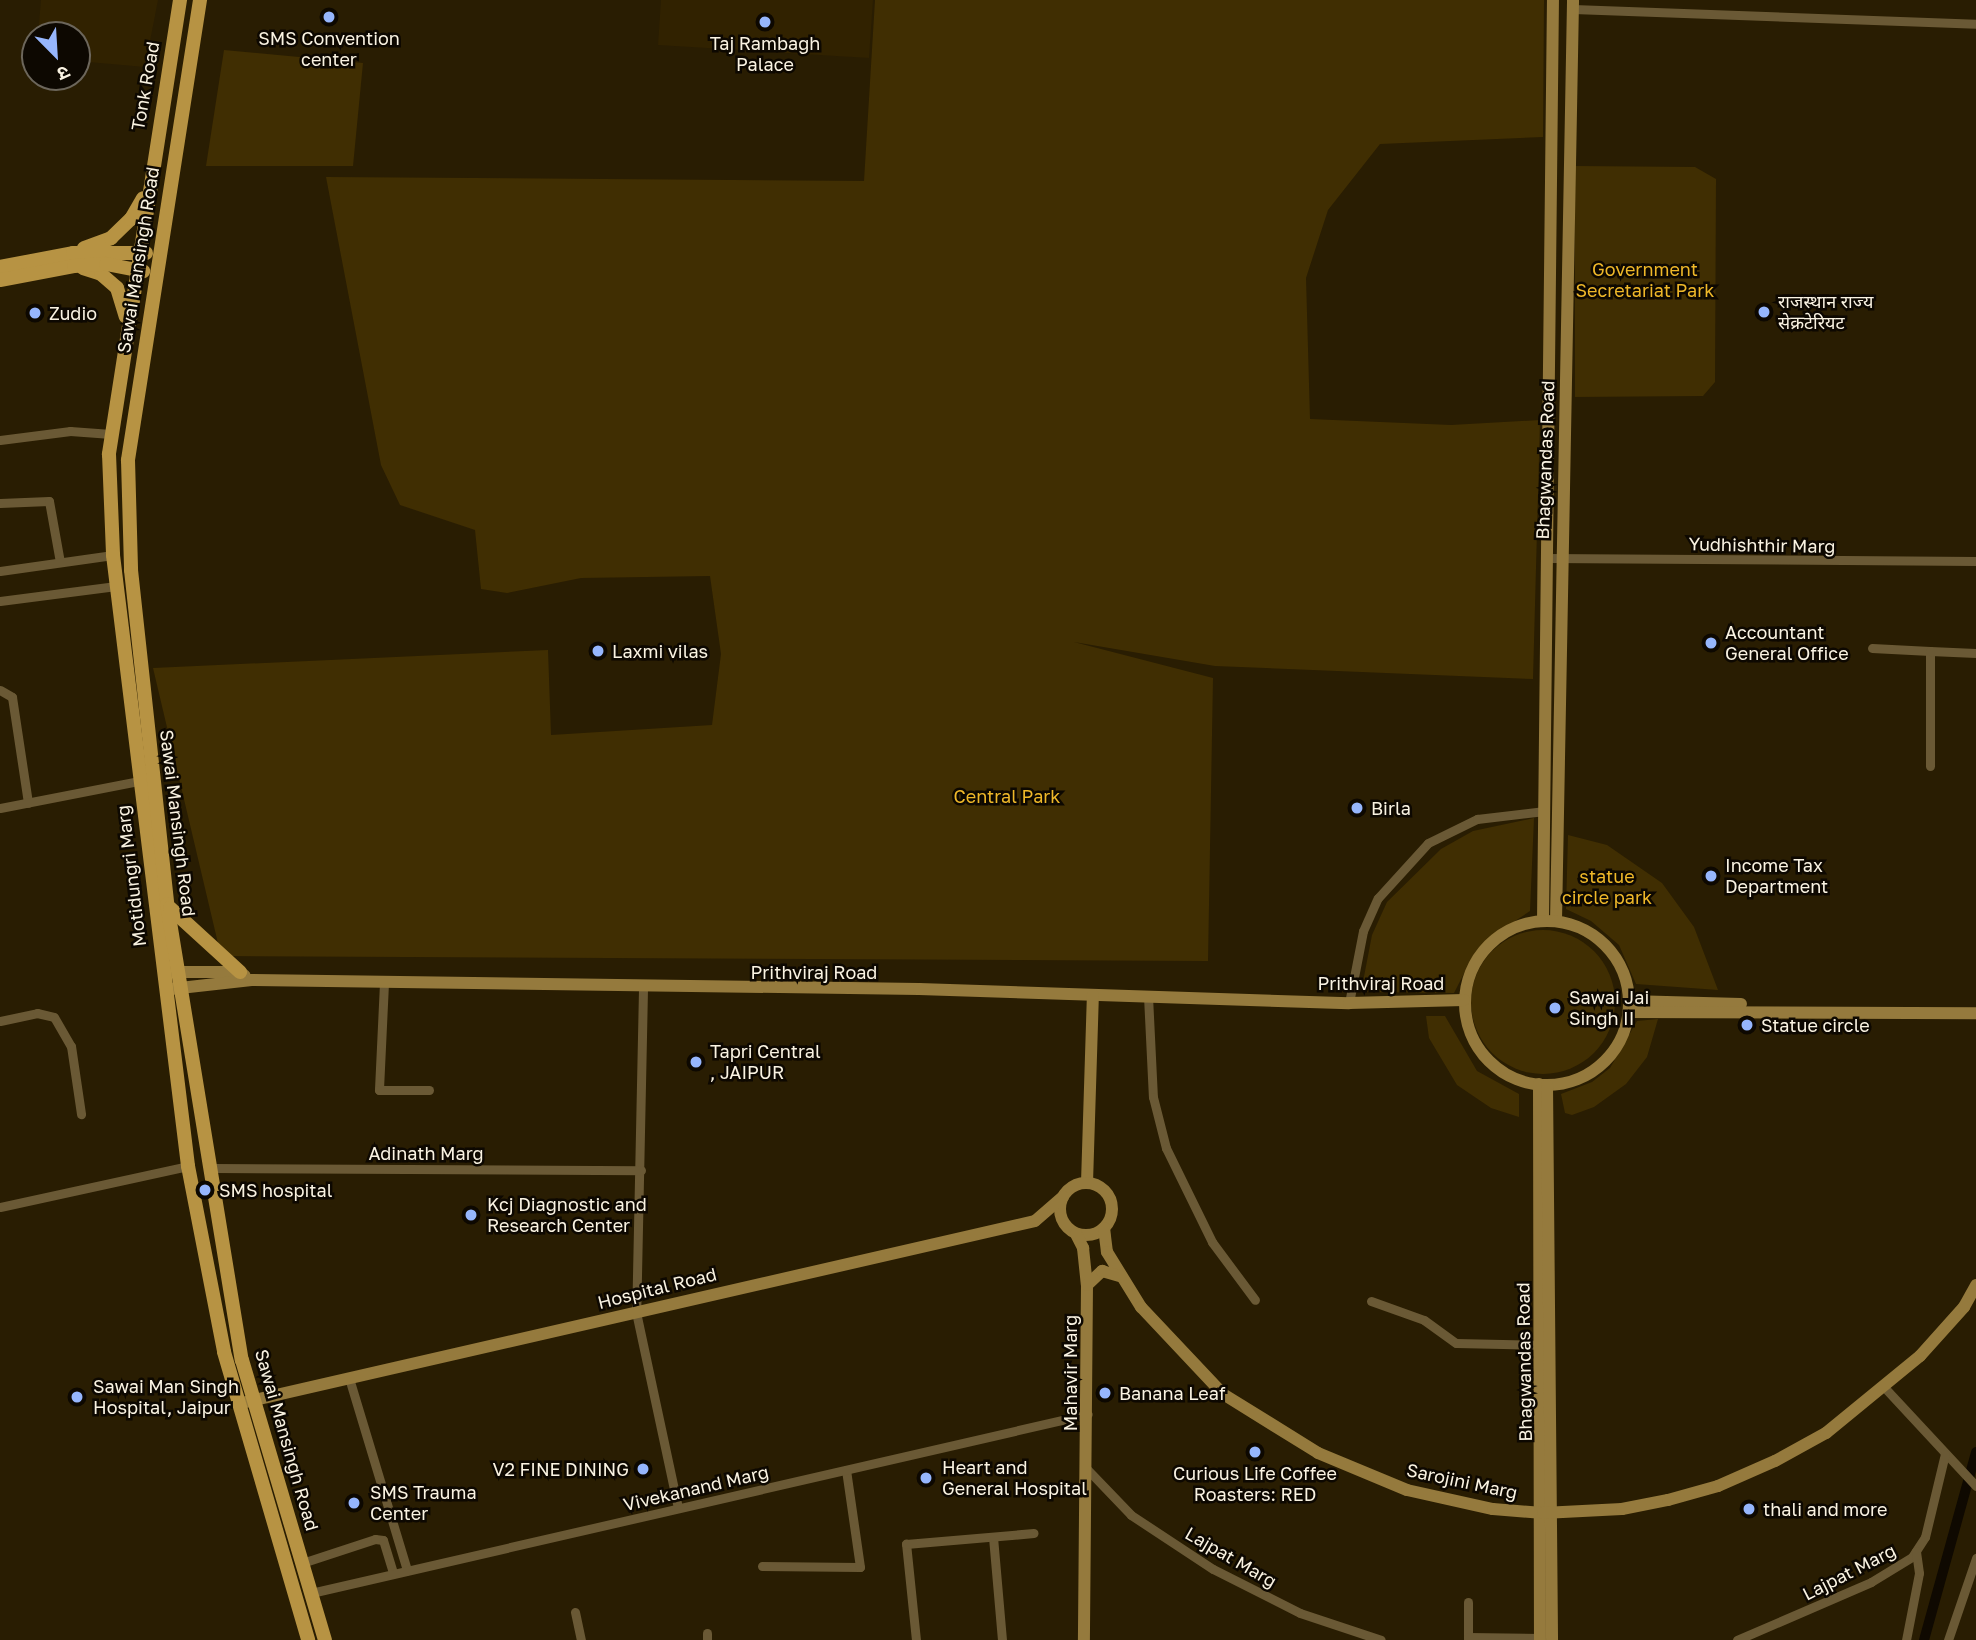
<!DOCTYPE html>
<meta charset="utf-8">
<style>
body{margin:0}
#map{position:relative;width:1976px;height:1640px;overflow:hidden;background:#291d02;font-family:"Golos Text","Noto Sans Devanagari",sans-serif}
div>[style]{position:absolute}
.built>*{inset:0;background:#312200}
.green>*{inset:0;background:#402e02}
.round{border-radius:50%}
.canal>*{height:10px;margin:-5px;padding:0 5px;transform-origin:5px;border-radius:5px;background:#0f0901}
.street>*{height:9px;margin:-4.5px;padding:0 4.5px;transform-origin:4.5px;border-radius:4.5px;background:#6a5935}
.secondary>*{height:12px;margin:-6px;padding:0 6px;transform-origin:6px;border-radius:6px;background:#957a3d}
.secondary>.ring{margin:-6px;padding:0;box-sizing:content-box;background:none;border:12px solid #957a3d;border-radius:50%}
.primary>*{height:14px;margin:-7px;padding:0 7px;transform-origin:7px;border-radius:7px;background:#b79343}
.dots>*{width:19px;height:19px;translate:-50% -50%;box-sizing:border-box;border:4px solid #0d0801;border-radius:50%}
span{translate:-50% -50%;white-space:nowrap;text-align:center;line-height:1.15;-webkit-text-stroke:5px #0d0801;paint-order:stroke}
.poi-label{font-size:18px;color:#faf3e2}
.left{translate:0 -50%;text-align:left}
.right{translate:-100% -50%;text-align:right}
.street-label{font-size:18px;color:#faf3e2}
.park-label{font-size:18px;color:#efb829}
.north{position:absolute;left:21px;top:21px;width:70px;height:70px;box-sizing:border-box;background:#0d0801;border:2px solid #6c665b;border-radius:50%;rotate:156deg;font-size:19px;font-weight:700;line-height:28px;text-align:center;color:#faf3e2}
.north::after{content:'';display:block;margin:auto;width:24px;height:32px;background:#96b6fd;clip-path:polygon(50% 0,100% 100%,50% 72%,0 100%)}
</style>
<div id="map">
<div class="built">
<div style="clip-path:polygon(41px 0,158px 0,145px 67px,77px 61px,77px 35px,38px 35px)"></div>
<div style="clip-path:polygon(661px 0,873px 0,869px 58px,658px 45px)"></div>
</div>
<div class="green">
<div style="clip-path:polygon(875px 0,1544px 0,1543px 137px,1380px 144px,1328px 210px,1306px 278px,1310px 419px,1451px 425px,1540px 420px,1533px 679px,1215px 666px,1074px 642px,1213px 678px,1208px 961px,221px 956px,153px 668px,548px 650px,551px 735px,712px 725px,721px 654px,710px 576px,581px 578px,507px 593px,481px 589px,475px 530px,400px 505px,381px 465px,326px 177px,864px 181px)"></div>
<div style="clip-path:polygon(224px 50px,363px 63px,353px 166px,206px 166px)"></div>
<div style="clip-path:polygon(1575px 166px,1695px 167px,1716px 179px,1715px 382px,1703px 396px,1575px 397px)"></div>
<div style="clip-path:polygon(1534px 818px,1530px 911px,1488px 939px,1474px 954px,1454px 993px,1361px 992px,1372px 935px,1387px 902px,1441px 849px,1473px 831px)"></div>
<div style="clip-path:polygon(1568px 835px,1607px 845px,1662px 883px,1694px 927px,1718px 990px,1636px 984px,1619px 945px,1591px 921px,1566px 909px)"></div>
<div class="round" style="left:1471px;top:930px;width:144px;height:144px"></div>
<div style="clip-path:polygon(1426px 1016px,1445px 1016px,1477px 1071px,1519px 1094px,1519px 1117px,1491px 1108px,1457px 1085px,1429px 1038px)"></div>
<div style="clip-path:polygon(1658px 1019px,1647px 1057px,1626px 1084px,1594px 1107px,1572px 1115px,1565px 1113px,1561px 1094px,1592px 1082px,1610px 1068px,1637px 1021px)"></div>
</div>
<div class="canal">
<div style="left:1924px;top:1640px;width:195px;rotate:-74.5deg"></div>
</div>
<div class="street">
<div style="left:1573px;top:9px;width:403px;rotate:2.1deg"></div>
<div style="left:0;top:440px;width:71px;rotate:-7.3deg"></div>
<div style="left:70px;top:431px;width:41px;rotate:4.2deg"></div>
<div style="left:0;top:503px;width:49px;rotate:-2.3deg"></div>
<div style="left:49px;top:501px;width:62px;rotate:79.8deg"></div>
<div style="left:1547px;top:558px;width:429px;rotate:0.4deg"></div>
<div style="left:0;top:571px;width:114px;rotate:-8.1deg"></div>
<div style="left:0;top:601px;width:117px;rotate:-7.4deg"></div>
<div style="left:1872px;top:648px;width:58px;rotate:3deg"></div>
<div style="left:0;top:690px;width:14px;rotate:30deg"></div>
<div style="left:12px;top:697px;width:107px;rotate:81.4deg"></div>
<div style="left:1930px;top:766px;width:115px;rotate:-90deg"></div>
<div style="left:1930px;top:651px;width:46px;rotate:2.5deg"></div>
<div style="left:0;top:808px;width:142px;rotate:-11deg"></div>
<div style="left:384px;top:983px;width:107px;rotate:92.7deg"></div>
<div style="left:379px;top:1090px;width:50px"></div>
<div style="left:643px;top:989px;width:323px;rotate:91.2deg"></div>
<div style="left:636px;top:1312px;width:200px;rotate:77.9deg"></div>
<div style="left:1148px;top:996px;width:101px;rotate:87.2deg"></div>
<div style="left:1153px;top:1097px;width:53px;rotate:75.7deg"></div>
<div style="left:1166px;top:1148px;width:105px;rotate:63.9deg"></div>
<div style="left:1212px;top:1242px;width:72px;rotate:53.4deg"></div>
<div style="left:1349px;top:1003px;width:73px;rotate:-79deg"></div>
<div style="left:1363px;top:931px;width:36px;rotate:-66deg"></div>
<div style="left:1378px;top:898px;width:74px;rotate:-47.7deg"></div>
<div style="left:1428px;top:843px;width:55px;rotate:-26.1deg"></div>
<div style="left:1477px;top:819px;width:68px;rotate:-6.7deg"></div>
<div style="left:0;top:1021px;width:38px;rotate:-12deg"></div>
<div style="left:37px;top:1013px;width:17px;rotate:13deg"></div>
<div style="left:54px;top:1017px;width:34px;rotate:60deg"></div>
<div style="left:71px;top:1046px;width:69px;rotate:81.6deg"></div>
<div style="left:212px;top:1168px;width:429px;rotate:0.3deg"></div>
<div style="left:0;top:1207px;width:192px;rotate:-12.3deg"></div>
<div style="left:1371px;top:1301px;width:56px;rotate:19.7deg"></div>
<div style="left:1424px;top:1320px;width:39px;rotate:36deg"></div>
<div style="left:1456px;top:1343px;width:85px;rotate:1.3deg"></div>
<div style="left:349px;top:1378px;width:201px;rotate:73.2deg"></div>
<div style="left:1884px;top:1387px;width:135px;rotate:47.1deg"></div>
<div style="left:1086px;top:1468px;width:65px;rotate:46.2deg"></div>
<div style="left:1131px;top:1515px;width:98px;rotate:33.4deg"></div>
<div style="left:1213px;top:1569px;width:97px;rotate:26.8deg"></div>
<div style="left:1300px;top:1613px;width:85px;rotate:18.4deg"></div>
<div style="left:993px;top:1537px;width:103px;rotate:85deg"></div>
<div style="left:302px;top:1563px;width:77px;rotate:-18.2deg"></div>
<div style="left:375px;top:1539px;width:8px;rotate:7deg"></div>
<div style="left:383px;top:1540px;width:34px;rotate:73deg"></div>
<div style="left:762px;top:1566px;width:98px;rotate:0.6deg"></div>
<div style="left:860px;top:1567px;width:98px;rotate:-98.2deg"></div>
<div style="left:311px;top:1593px;width:797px;rotate:-12.97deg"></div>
<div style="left:1468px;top:1602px;width:38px;rotate:90deg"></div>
<div style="left:575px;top:1612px;width:29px;rotate:78deg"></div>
<div style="left:1468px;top:1637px;width:72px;rotate:0.8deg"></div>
<div style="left:707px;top:1640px;width:7px;rotate:-90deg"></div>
<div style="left:916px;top:1640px;width:97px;rotate:-95.9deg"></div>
<div style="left:906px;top:1544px;width:128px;rotate:-4.9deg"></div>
<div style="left:1737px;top:1640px;width:146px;rotate:-23.4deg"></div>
<div style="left:1871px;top:1582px;width:48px;rotate:-31.4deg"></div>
<div style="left:1912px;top:1557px;width:24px;rotate:-57deg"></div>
<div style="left:1925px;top:1537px;width:85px;rotate:-76.5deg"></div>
<div style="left:1906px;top:1640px;width:68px;rotate:-79deg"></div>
<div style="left:1919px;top:1573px;width:22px;rotate:-98deg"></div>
<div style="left:1948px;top:1640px;width:87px;rotate:-71.1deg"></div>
</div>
<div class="secondary">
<div style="left:1543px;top:921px;width:921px;rotate:-89.38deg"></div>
<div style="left:1556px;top:921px;width:921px;rotate:-88.94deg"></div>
<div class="ring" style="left:1465px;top:921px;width:152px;height:152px"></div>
<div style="left:170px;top:972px;width:70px"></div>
<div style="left:240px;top:972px;width:6px;rotate:39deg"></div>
<div style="left:171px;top:989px;width:81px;rotate:-6.4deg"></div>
<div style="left:251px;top:980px;width:668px;rotate:0.77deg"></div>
<div style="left:919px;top:989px;width:430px;rotate:1.9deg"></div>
<div style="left:1349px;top:1003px;width:115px;rotate:-1.5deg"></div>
<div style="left:1629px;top:1001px;width:112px;rotate:1.5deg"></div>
<div style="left:1628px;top:1012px;width:348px;rotate:0.2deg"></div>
<div style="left:1539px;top:1084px;width:556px;rotate:89.9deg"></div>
<div style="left:1547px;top:1085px;width:555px;rotate:89.48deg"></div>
<div style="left:1087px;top:1183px;width:188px;rotate:-88.2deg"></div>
<div class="ring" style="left:1060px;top:1183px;width:40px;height:40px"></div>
<div style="left:1104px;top:1228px;width:24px;rotate:83deg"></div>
<div style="left:1107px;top:1252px;width:65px;rotate:58.3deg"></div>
<div style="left:1141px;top:1307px;width:120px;rotate:46.7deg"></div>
<div style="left:1223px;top:1394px;width:112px;rotate:31.8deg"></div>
<div style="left:1318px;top:1453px;width:96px;rotate:22.6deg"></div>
<div style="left:1407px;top:1490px;width:88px;rotate:12.5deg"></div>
<div style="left:1493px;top:1509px;width:50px;rotate:4.6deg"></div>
<div style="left:1543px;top:1513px;width:79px;rotate:-2.9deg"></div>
<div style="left:1622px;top:1509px;width:47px;rotate:-11.1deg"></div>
<div style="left:1668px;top:1500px;width:52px;rotate:-15.6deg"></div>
<div style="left:1718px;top:1486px;width:62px;rotate:-23.7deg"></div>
<div style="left:1775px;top:1461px;width:58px;rotate:-28.8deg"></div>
<div style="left:1826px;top:1433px;width:122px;rotate:-39.3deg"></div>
<div style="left:1920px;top:1356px;width:66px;rotate:-48.1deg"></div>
<div style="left:1964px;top:1307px;width:25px;rotate:-61deg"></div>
<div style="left:1076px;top:1234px;width:16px;rotate:63deg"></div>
<div style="left:1083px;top:1248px;width:37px;rotate:84deg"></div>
<div style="left:1087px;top:1285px;width:355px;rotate:90.5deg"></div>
<div style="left:1087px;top:1285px;width:21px;rotate:-43deg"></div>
<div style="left:1102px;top:1271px;width:19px;rotate:16deg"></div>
<div style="left:246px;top:1402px;width:809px;rotate:-12.92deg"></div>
<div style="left:1035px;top:1221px;width:37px;rotate:-41deg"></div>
</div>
<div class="primary">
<div style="left:180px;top:0;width:460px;rotate:98.9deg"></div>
<div style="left:109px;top:454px;width:101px;rotate:87.7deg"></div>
<div style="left:113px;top:555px;width:616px;rotate:83deg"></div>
<div style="left:188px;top:1166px;width:189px;rotate:79deg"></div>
<div style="left:224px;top:1352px;width:300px;rotate:73.7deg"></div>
<div style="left:200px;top:0;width:466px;rotate:98.9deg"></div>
<div style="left:128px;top:460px;width:110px;rotate:88.4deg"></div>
<div style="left:131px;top:570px;width:336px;rotate:83.8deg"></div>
<div style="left:167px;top:904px;width:462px;rotate:80.7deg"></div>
<div style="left:242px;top:1360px;width:292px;rotate:73.5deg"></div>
<div style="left:84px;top:248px;width:29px;rotate:-20deg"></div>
<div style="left:111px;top:238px;width:28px;rotate:-44deg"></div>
<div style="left:131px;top:219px;width:24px;rotate:-60deg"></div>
<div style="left:0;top:267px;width:74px;rotate:-10.9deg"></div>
<div style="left:73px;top:253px;width:73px"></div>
<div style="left:83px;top:268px;width:19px;rotate:18deg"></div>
<div style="left:101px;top:274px;width:21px;rotate:41deg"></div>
<div style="left:117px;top:288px;width:30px;rotate:73deg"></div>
<div style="left:0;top:280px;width:75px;rotate:-10.7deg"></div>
<div style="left:74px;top:266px;width:32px;rotate:-4deg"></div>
<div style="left:106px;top:264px;width:38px;rotate:11deg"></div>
<div style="left:170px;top:908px;width:95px;rotate:42.4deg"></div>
</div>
<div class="dots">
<div style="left:329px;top:17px;background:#96b6fd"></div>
<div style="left:765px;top:22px;background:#96b6fd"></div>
<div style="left:1764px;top:312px;background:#96b6fd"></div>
<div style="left:35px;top:313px;background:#96b6fd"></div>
<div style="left:1711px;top:643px;background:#96b6fd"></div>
<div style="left:598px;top:651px;background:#96b6fd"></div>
<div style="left:1357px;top:808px;background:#96b6fd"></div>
<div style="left:1711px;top:876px;background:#96b6fd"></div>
<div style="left:1555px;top:1008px;background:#96b6fd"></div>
<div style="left:1747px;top:1025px;background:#96b6fd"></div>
<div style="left:696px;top:1062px;background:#96b6fd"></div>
<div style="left:205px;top:1190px;background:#96b6fd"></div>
<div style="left:471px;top:1215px;background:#96b6fd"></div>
<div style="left:1105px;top:1393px;background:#96b6fd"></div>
<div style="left:77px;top:1397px;background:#96b6fd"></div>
<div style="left:1255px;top:1452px;background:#96b6fd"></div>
<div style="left:643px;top:1469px;background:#96b6fd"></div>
<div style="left:926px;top:1478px;background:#96b6fd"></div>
<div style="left:354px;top:1503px;background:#96b6fd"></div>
<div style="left:1749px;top:1509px;background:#96b6fd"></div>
</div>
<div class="poi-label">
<span style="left:329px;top:49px">SMS Convention<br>center</span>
<span style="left:765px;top:54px">Taj Rambagh<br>Palace</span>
<span class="left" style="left:1778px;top:312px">राजस्थान राज्य<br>सेक्रटेरियट</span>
<span class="left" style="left:49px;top:313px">Zudio</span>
<span class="left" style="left:1725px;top:643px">Accountant<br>General Office</span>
<span class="left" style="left:612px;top:651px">Laxmi vilas</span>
<span class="left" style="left:1371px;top:808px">Birla</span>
<span class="left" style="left:1725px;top:876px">Income Tax<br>Department</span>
<span class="left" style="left:1569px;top:1008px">Sawai Jai<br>Singh II</span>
<span class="left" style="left:1761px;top:1025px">Statue circle</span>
<span class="left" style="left:710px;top:1062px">Tapri Central<br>, JAIPUR</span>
<span class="left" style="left:219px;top:1190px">SMS hospital</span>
<span class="left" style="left:487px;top:1215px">Kcj Diagnostic and<br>Research Center</span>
<span class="left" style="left:93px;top:1397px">Sawai Man Singh<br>Hospital, Jaipur</span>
<span class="left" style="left:1119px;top:1393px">Banana Leaf</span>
<span class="left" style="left:942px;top:1478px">Heart and<br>General Hospital</span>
<span class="right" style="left:629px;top:1469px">V2 FINE DINING</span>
<span style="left:1255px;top:1484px">Curious Life Coffee<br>Roasters: RED</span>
<span class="left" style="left:370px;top:1503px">SMS Trauma<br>Center</span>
<span class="left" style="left:1763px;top:1509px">thali and more</span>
</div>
<div class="street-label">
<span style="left:145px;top:86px;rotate:-80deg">Tonk Road</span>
<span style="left:138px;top:260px;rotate:-81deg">Sawai Mansingh Road</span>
<span style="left:1545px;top:460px;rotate:-88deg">Bhagwandas Road</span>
<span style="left:1762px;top:545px;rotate:1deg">Yudhishthir Marg</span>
<span style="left:178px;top:823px;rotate:83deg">Sawai Mansingh Road</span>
<span style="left:131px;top:876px;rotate:-97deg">Motidungri Marg</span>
<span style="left:814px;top:972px">Prithviraj Road</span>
<span style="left:1381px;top:983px">Prithviraj Road</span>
<span style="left:426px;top:1153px">Adinath Marg</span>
<span style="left:657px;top:1288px;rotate:-14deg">Hospital Road</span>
<span style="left:1524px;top:1362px;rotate:-91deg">Bhagwandas Road</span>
<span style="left:1070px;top:1373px;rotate:-90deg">Mahavir Marg</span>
<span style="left:287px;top:1440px;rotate:74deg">Sawai Mansingh Road</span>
<span style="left:1462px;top:1481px;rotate:12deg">Sarojini Marg</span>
<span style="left:696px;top:1488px;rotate:-13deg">Vivekanand Marg</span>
<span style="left:1231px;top:1557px;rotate:30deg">Lajpat Marg</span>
<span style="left:1849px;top:1572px;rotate:-27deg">Lajpat Marg</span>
</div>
<div class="park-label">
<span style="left:1645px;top:280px">Government<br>Secretariat Park</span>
<span style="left:1007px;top:796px">Central Park</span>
<span style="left:1607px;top:887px">statue<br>circle park</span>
</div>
<div class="north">उ</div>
</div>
